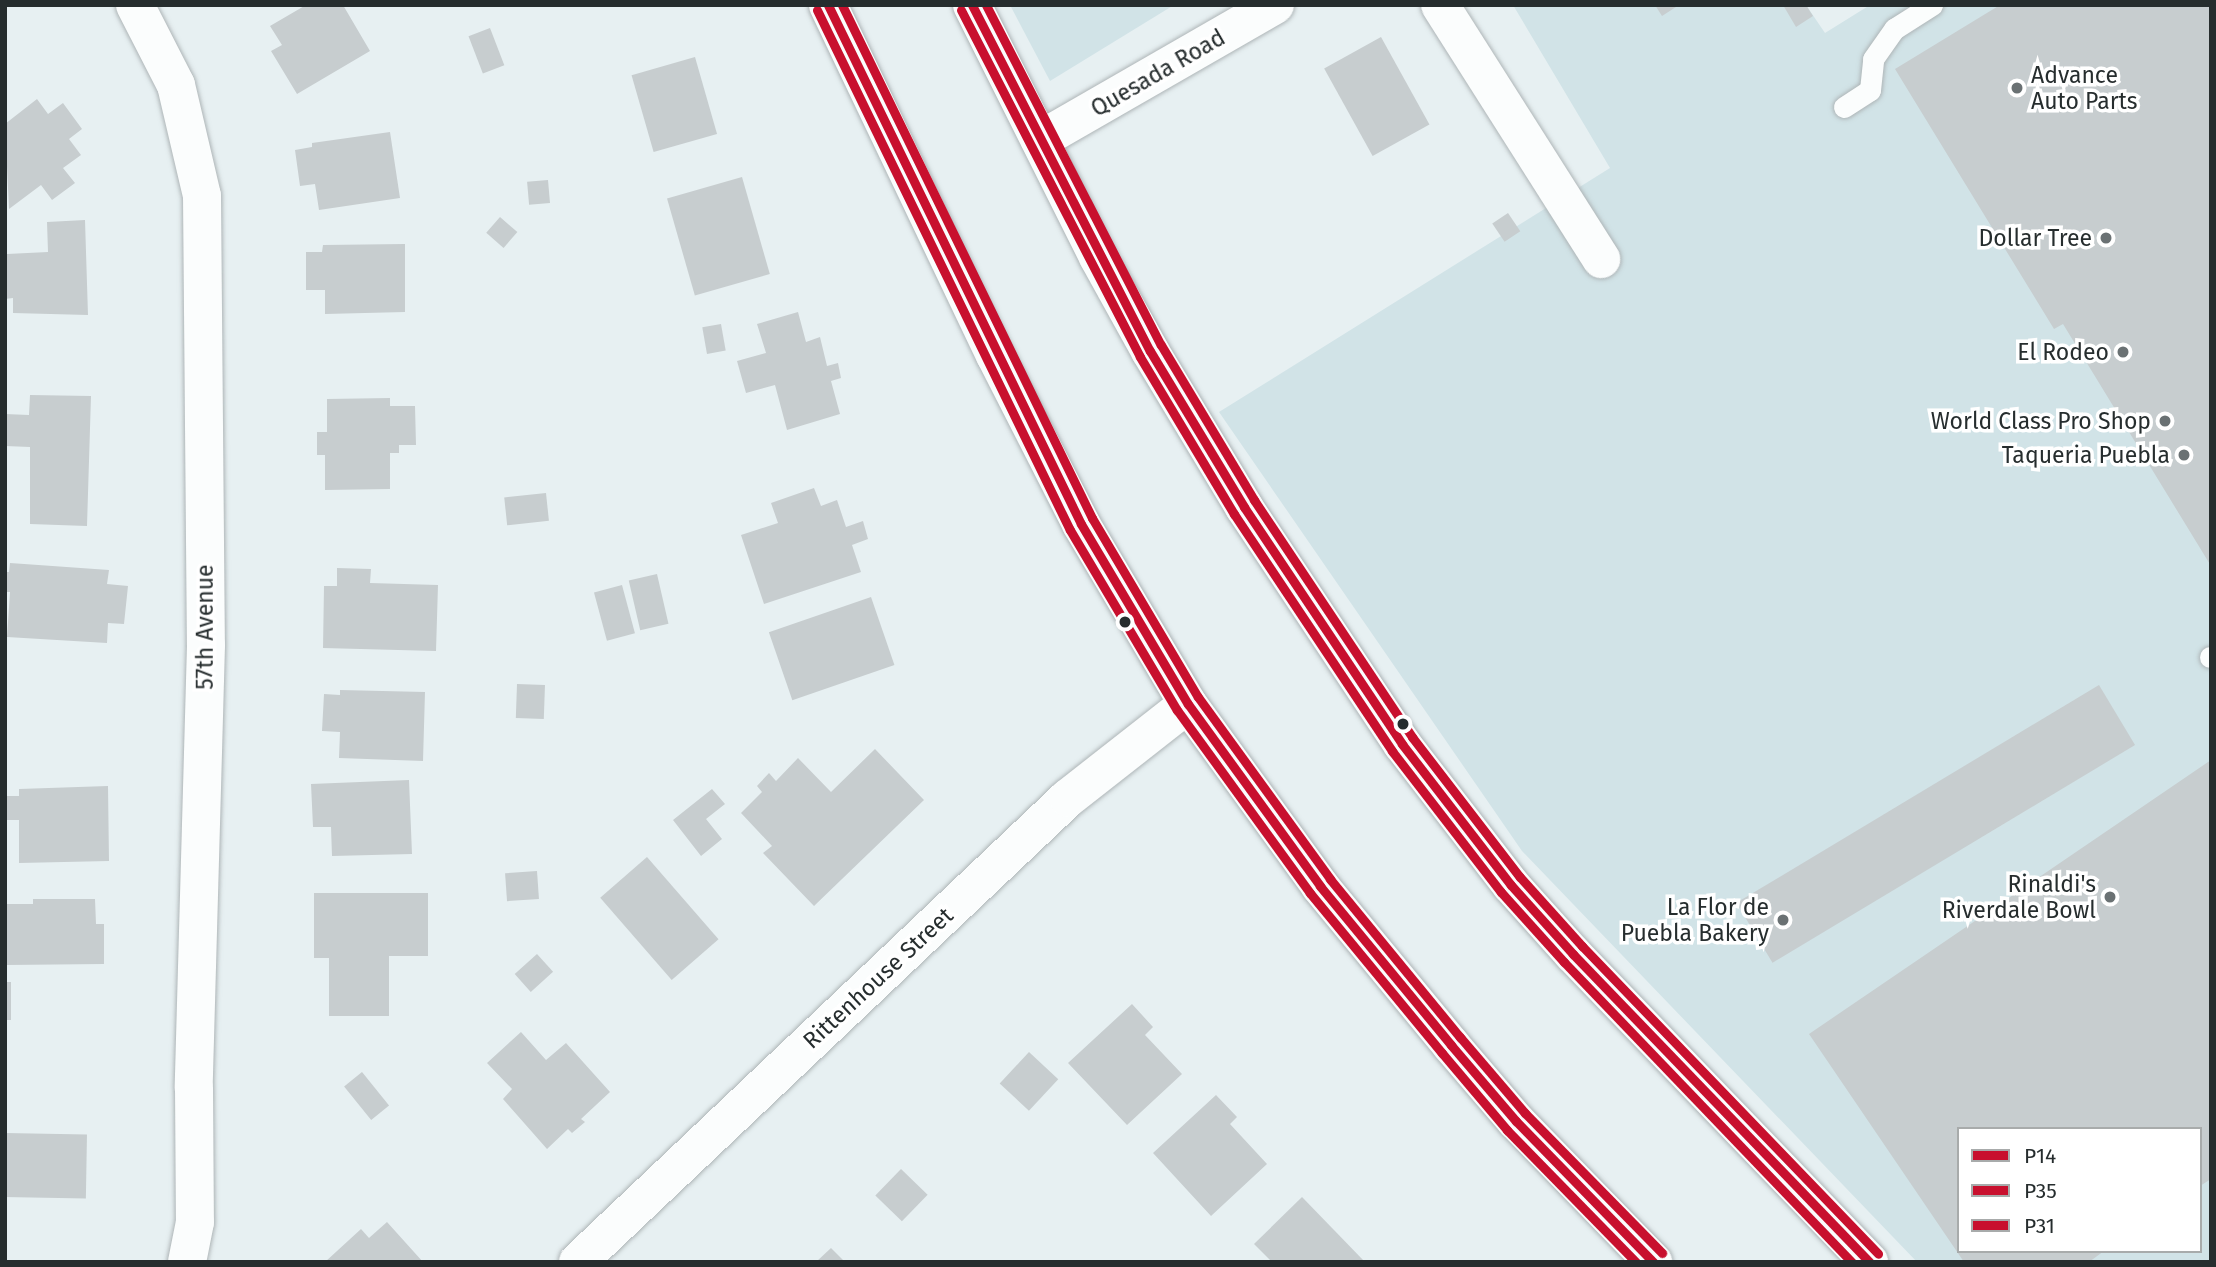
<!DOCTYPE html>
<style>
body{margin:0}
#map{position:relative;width:2216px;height:1267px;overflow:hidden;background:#e7f0f2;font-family:"Fira Sans",sans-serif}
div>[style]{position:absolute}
.built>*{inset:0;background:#d1e3e7}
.building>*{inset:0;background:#c7cdcf;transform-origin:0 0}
.roads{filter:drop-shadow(0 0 2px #aeb5b7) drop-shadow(0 0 2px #aeb5b7)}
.service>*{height:21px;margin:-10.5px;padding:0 10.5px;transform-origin:10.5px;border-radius:10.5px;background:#fbfdfd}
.minor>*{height:38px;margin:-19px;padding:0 19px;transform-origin:19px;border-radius:19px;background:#fbfdfd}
.primary>*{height:38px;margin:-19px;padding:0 19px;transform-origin:19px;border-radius:19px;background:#fbfdfd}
.bus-1>*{height:9px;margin:-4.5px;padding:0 4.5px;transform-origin:4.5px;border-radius:4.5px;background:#c8102e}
.bus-2>*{height:9px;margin:-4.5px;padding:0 4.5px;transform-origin:4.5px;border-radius:4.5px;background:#c8102e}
.bus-3>*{height:9px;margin:-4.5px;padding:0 4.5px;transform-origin:4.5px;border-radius:4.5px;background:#c8102e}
.dots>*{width:19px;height:19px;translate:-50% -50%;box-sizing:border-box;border:4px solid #fff;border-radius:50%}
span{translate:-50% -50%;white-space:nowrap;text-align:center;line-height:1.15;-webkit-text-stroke:7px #fff;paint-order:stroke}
.street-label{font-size:23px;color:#262d2e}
.poi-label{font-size:23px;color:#262d2e}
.left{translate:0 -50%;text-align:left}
.right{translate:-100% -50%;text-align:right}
.frame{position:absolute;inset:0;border:7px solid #262d2e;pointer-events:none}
.legend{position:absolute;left:1957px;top:1127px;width:245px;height:126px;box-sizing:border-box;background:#fff;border:2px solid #a8abab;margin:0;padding:9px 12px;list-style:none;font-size:21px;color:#262d2e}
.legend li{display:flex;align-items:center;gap:14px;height:35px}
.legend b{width:35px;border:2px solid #a8abab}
</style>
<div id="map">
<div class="built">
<div style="clip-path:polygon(1010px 5px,1174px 5px,1050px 81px)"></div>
<div style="clip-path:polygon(evenodd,1513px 5px,1806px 5px,1825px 33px,1870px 5px,2211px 5px,2211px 1262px,1917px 1262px,1522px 851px,1219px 412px,1610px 168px,1513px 5px,1959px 1129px,2200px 1129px,2200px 1251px,1959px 1251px,1959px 1129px)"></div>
</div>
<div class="building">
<div style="clip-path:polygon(306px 5px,343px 5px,370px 51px,297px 94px,271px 51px,282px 45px,270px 26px)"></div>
<div style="clip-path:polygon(1655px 5px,1679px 5px,1662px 16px)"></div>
<div style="clip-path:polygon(1783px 5px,1806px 5px,1813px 16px,1796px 27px)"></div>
<div style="clip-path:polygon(2000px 5px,2211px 5px,2211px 566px,2063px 324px,2054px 329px,1895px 69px)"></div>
<div style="left:490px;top:28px;width:40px;height:23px;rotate:69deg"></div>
<div style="left:1381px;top:37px;width:100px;height:65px;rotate:61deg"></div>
<div style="left:695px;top:57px;width:80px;height:66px;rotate:74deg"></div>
<div style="clip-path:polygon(37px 99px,48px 114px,63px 103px,82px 129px,69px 139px,81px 155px,63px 168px,75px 183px,52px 200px,41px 185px,9px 209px,5px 124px)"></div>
<div style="clip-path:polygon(390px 132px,400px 198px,319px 210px,315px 184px,300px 186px,295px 150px,312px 147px,312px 143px)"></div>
<div style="left:742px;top:177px;width:101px;height:78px;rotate:74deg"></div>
<div style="left:548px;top:180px;width:23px;height:21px;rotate:85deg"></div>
<div style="left:1508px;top:213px;width:22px;height:19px;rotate:56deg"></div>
<div style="left:500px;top:217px;width:23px;height:21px;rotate:41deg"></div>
<div style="clip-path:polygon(85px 220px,88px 315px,13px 313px,13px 298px,5px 299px,7px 254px,48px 252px,47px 222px)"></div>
<div style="clip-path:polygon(405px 244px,405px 312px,325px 314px,325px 290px,306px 290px,306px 252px,322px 252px,323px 245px)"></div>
<div style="clip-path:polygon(798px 312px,806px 342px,820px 337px,827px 366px,838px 363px,841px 378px,831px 381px,840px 414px,787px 430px,775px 385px,746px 393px,737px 361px,766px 353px,757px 324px)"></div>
<div style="left:721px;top:324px;width:27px;height:19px;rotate:80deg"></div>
<div style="clip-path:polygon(30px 395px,91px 396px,87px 526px,30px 524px,30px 447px,5px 446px,5px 414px,29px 415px)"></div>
<div style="clip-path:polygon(390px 398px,390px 406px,415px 406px,416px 445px,399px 445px,399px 453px,390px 453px,390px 489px,325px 490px,325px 455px,317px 455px,317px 432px,327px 432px,327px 399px)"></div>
<div style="clip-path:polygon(814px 488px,821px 506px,837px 500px,846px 527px,863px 521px,868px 539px,852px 545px,861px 572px,764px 604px,741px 535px,778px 523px,771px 503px)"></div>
<div style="left:546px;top:493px;width:28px;height:42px;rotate:84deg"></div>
<div style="clip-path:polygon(10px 563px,109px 570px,107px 584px,128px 586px,124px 624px,108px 623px,107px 643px,7px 637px,10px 592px,5px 592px,5px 572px,9px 572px)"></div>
<div style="clip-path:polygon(337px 568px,371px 569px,370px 583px,438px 585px,436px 651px,323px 648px,324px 586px,337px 586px)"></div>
<div style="left:657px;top:574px;width:51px;height:29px;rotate:77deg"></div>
<div style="left:622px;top:585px;width:50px;height:29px;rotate:75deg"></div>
<div style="left:871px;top:597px;width:72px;height:108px;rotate:71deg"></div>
<div style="left:517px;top:684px;width:28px;height:34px;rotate:2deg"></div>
<div style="left:2099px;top:685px;width:70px;height:423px;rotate:59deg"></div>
<div style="clip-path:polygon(340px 690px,425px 692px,423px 761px,339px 758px,340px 732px,322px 731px,324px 694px,340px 695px)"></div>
<div style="clip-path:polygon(875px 749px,924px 800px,814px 906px,763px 853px,772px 846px,741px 813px,762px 792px,757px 786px,769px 773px,776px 781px,798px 758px,831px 792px)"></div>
<div style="clip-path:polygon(2211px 760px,2211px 1179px,2200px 1186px,2200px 1129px,1959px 1129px,1959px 1251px,2104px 1251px,2089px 1262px,1964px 1262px,1809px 1034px)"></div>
<div style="clip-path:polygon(409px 780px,412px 854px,332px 856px,331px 827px,313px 827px,311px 784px)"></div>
<div style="clip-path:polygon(108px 786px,109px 861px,19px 863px,19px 820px,5px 820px,5px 796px,19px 796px,19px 789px)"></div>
<div style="clip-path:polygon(712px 789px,725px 804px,706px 819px,722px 839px,701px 856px,673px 820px)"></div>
<div style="left:647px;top:857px;width:109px;height:62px;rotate:49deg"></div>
<div style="left:537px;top:871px;width:28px;height:32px;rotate:86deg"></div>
<div style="clip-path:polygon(314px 893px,428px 893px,428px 956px,389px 956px,389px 1016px,329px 1016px,329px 958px,314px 958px)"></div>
<div style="clip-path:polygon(33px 899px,95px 899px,96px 924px,104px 924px,104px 964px,6px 965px,5px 904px,33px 904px)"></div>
<div style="left:537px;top:954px;width:24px;height:30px;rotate:48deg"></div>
<div style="left:5px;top:982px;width:6px;height:38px"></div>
<div style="clip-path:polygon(1132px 1004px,1153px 1027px,1145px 1035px,1182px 1074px,1127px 1125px,1068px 1063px)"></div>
<div style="clip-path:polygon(521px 1032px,546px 1060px,566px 1043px,610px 1092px,581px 1119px,585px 1122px,572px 1133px,568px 1129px,547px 1149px,503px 1099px,512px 1089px,487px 1063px)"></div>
<div style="left:1029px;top:1052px;width:40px;height:43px;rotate:43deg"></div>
<div style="left:362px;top:1072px;width:43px;height:23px;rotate:51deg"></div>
<div style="clip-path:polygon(1216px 1095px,1237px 1117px,1230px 1124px,1267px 1164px,1211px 1216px,1153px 1153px)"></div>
<div style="left:5px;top:1133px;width:82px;height:64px;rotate:1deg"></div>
<div style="left:901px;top:1169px;width:37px;height:37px;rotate:44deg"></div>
<div style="clip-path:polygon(1302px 1197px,1365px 1262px,1272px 1262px,1254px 1244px)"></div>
<div style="clip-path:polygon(387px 1222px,423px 1262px,325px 1262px,361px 1229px,369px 1238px)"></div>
<div style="clip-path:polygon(831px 1248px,845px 1262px,816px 1262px)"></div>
</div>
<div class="roads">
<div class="service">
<div style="left:1844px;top:107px;width:31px;rotate:-33deg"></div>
<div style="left:1870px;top:90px;width:31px;rotate:-84deg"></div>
<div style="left:1873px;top:59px;width:37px;rotate:-55deg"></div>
<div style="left:1894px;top:29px;width:45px;rotate:-32.3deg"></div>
<div style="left:2210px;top:657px;width:1px"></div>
</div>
<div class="minor">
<div style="left:135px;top:5px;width:90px;rotate:62.9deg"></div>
<div style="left:176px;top:85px;width:114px;rotate:76.8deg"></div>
<div style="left:202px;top:196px;width:449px;rotate:89.5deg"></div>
<div style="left:206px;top:645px;width:443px;rotate:91.6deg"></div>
<div style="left:194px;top:1088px;width:134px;rotate:89.6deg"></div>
<div style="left:195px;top:1222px;width:41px;rotate:101.3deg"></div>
<div style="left:1440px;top:5px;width:301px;rotate:57.6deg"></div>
<div style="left:1040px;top:140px;width:271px;rotate:-29.9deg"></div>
<div style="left:578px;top:1262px;width:675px;rotate:-43.44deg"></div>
<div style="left:1068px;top:798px;width:152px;rotate:-38.1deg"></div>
</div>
<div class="primary">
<div style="left:828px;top:5px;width:388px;rotate:64.5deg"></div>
<div style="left:995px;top:355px;width:190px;rotate:63deg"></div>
<div style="left:1081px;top:524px;width:209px;rotate:59.3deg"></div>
<div style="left:1188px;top:704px;width:225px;rotate:54deg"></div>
<div style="left:1320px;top:886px;width:206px;rotate:50.5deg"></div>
<div style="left:1451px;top:1045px;width:100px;rotate:49.5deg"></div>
<div style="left:1516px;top:1121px;width:197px;rotate:45.8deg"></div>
<div style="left:972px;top:5px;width:282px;rotate:63.4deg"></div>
<div style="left:1098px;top:257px;width:107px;rotate:61deg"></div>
<div style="left:1150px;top:351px;width:182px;rotate:58.9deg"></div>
<div style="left:1244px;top:507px;width:285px;rotate:56.3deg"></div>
<div style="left:1402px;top:744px;width:178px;rotate:52.3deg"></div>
<div style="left:1511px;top:885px;width:93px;rotate:48.1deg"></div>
<div style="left:1573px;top:954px;width:427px;rotate:46.1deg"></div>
</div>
</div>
<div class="bus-1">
<div style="left:828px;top:5px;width:577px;rotate:64.01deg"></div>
<div style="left:1081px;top:524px;width:209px;rotate:59.3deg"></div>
<div style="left:1188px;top:704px;width:225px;rotate:54deg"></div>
<div style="left:1320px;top:886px;width:206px;rotate:50.5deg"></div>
<div style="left:1451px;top:1045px;width:100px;rotate:49.5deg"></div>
<div style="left:1516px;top:1121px;width:197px;rotate:45.8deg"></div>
<div style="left:972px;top:5px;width:389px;rotate:62.8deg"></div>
<div style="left:1150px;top:351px;width:182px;rotate:58.9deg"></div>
<div style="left:1244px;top:507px;width:285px;rotate:56.3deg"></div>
<div style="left:1402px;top:744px;width:178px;rotate:52.3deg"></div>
<div style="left:1511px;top:885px;width:93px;rotate:48.1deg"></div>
<div style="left:1573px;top:954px;width:427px;rotate:46.1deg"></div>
</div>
<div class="bus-2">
<div style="left:817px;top:10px;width:578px;rotate:64.06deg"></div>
<div style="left:1070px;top:530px;width:209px;rotate:59.3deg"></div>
<div style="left:1177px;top:710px;width:226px;rotate:54deg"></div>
<div style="left:1310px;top:893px;width:207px;rotate:50.5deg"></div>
<div style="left:1442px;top:1053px;width:101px;rotate:49.8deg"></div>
<div style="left:1507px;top:1130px;width:185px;rotate:45.7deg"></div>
<div style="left:961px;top:10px;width:390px;rotate:62.7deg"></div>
<div style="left:1140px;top:357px;width:183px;rotate:59.1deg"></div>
<div style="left:1234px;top:514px;width:285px;rotate:56.3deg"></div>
<div style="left:1392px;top:751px;width:178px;rotate:52.3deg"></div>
<div style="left:1501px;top:892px;width:94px;rotate:48deg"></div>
<div style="left:1564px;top:962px;width:416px;rotate:46.2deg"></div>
</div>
<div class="bus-3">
<div style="left:842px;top:5px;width:571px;rotate:64.02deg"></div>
<div style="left:1092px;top:518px;width:208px;rotate:59.4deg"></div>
<div style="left:1198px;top:697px;width:225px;rotate:54deg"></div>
<div style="left:1330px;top:879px;width:205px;rotate:50.6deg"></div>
<div style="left:1460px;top:1037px;width:100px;rotate:49.5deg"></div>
<div style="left:1525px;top:1113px;width:196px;rotate:45.6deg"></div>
<div style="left:986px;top:5px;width:382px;rotate:62.8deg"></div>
<div style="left:1161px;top:345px;width:181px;rotate:59deg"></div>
<div style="left:1254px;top:500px;width:285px;rotate:56.3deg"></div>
<div style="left:1412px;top:737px;width:177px;rotate:52.4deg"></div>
<div style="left:1520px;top:877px;width:93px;rotate:48.1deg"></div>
<div style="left:1582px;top:946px;width:427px;rotate:46.1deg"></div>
</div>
<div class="dots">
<div style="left:2017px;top:88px;background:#6a7173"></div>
<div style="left:2106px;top:238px;background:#6a7173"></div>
<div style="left:2123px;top:352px;background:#6a7173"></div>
<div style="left:2165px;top:421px;background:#6a7173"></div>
<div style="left:2184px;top:455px;background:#6a7173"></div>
<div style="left:1125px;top:622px;background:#262d2e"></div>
<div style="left:1403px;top:724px;background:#262d2e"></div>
<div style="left:2110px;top:897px;background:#6a7173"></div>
<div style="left:1783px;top:920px;background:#6a7173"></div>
</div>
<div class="street-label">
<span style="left:1158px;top:73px;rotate:-30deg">Quesada Road</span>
<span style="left:205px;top:627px;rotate:-90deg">57th Avenue</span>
<span style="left:878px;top:978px;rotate:-43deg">Rittenhouse Street</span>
</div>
<div class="poi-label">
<span class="left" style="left:2031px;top:88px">Advance<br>Auto Parts</span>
<span class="right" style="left:2092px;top:238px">Dollar Tree</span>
<span class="right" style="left:2109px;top:352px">El Rodeo</span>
<span class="right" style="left:2151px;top:421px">World Class Pro Shop</span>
<span class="right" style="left:2170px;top:455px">Taqueria Puebla</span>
<span class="right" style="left:2096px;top:897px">Rinaldi's<br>Riverdale Bowl</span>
<span class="right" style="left:1769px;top:920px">La Flor de<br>Puebla Bakery</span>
</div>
<div class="frame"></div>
<ul class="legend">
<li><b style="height:9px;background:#c8102e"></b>P14</li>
<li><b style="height:9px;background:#c8102e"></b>P35</li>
<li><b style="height:9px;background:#c8102e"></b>P31</li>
</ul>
</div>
